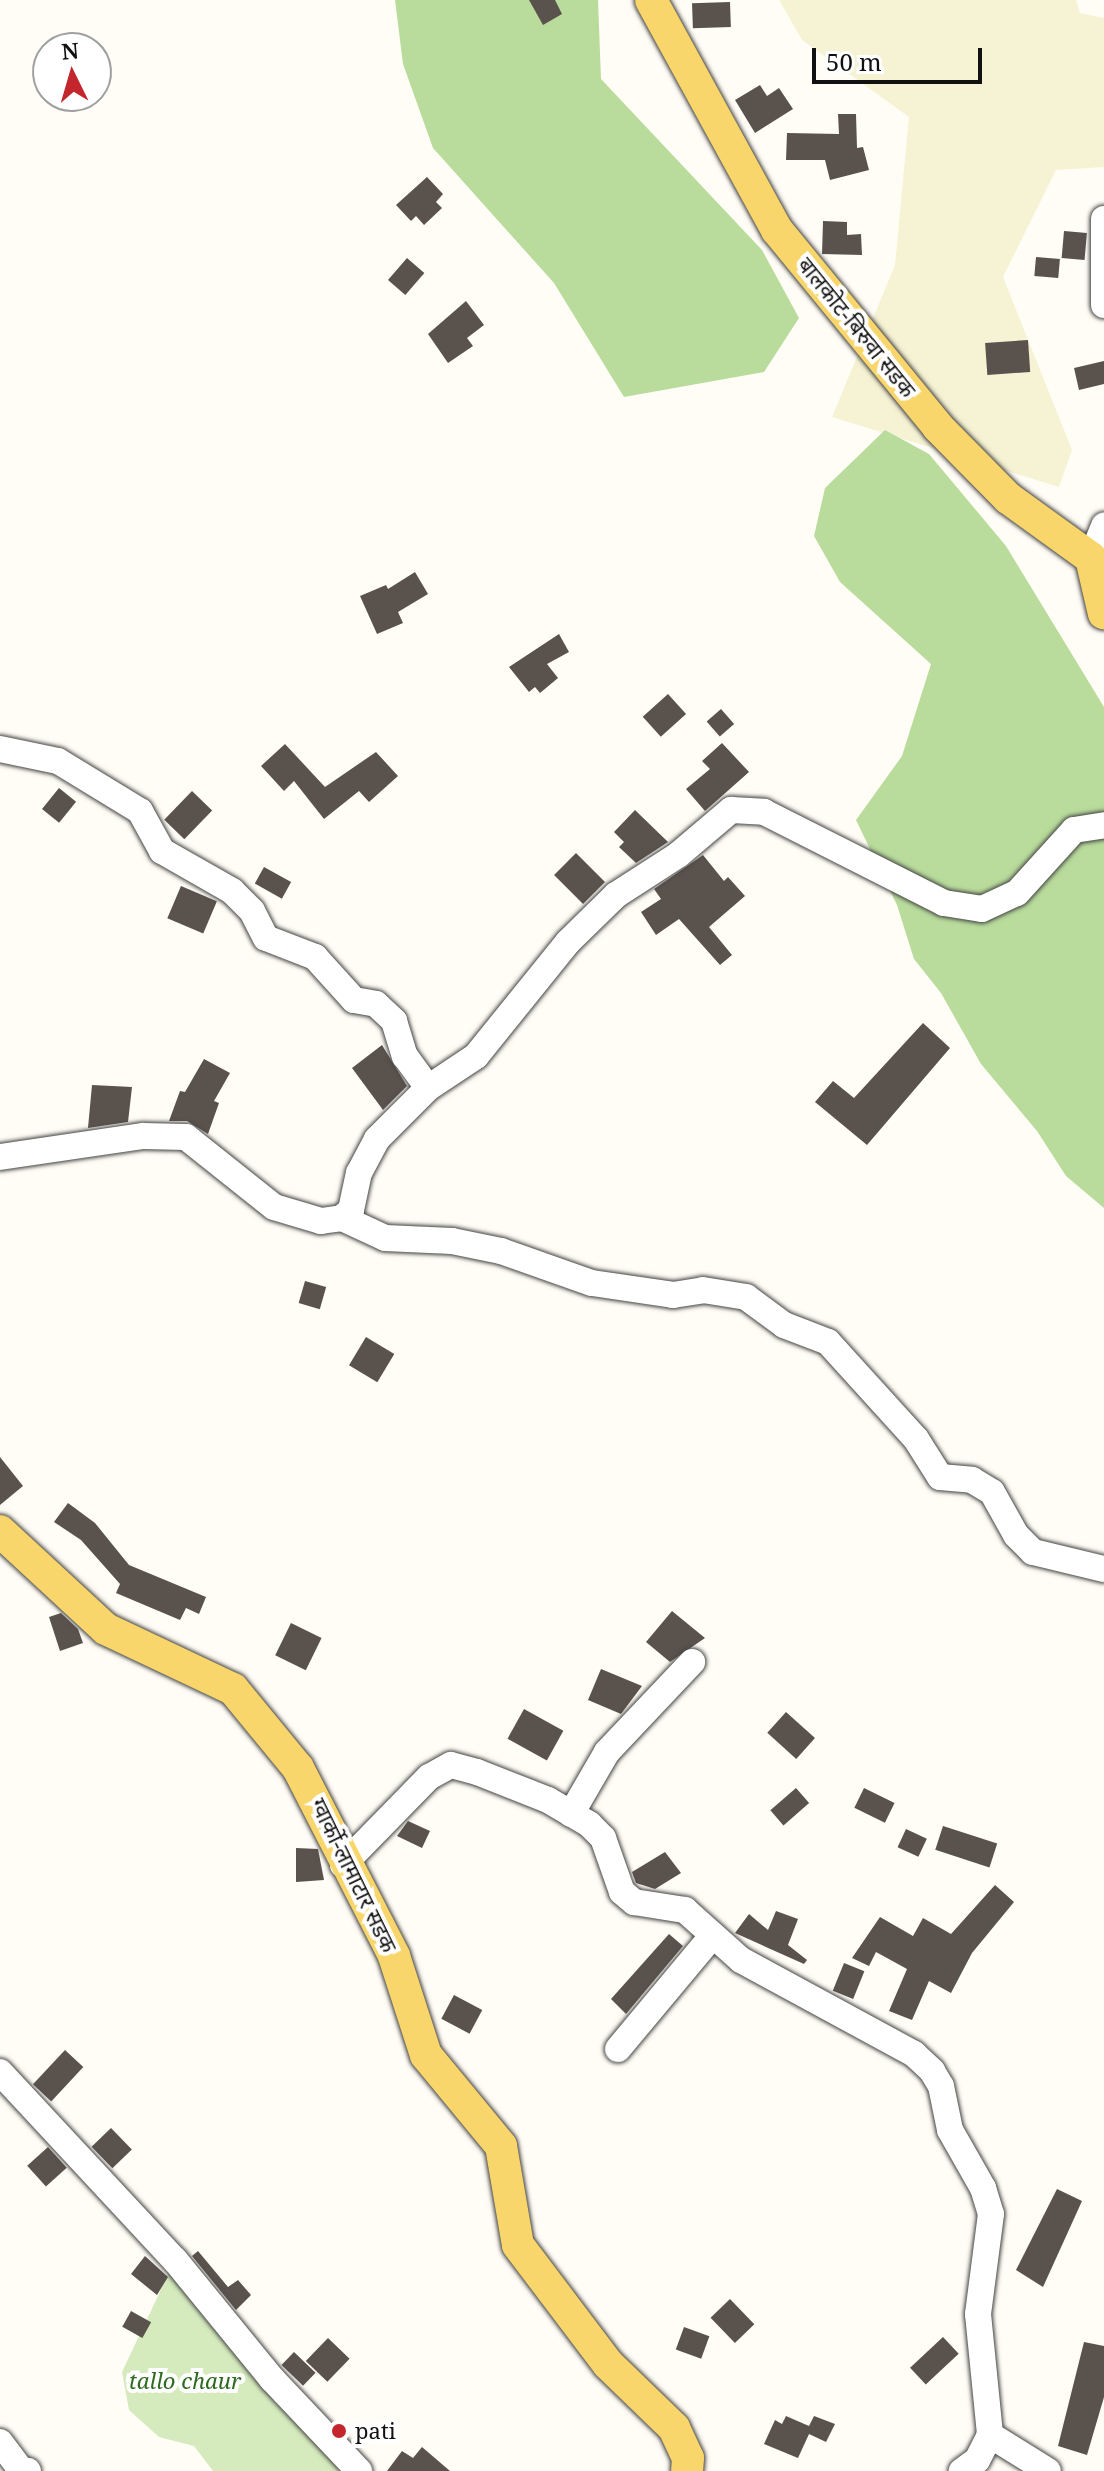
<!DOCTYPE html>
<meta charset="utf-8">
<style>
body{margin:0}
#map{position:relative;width:1104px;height:2471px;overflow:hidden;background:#fffdf5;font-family:"Noto Serif","Noto Sans Devanagari",serif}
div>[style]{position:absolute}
.farmland>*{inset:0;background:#f6f3d4}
.green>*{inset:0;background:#d5ebbd}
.forest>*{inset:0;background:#b9dc9c}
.building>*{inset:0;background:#5a524d;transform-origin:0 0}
.roads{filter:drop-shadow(0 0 2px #444) drop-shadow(0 0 2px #444)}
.minor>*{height:26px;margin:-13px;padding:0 13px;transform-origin:13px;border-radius:13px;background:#fff}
.major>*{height:32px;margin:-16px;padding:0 16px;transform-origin:16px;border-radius:16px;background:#f9d66b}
.dots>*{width:22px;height:22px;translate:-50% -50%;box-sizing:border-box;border:4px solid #fff;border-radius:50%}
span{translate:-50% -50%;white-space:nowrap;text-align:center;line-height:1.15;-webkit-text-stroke:8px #fff;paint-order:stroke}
.street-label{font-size:22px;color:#111}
.park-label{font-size:22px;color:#2f6b1f;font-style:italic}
.poi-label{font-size:22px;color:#111}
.left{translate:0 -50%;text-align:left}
.north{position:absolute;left:32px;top:32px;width:80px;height:80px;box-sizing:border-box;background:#fff;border:2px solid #a0a0a0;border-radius:50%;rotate:355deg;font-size:22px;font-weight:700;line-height:32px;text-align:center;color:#111}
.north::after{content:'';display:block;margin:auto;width:28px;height:36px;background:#c4262e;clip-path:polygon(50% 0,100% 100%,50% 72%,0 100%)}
.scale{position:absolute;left:812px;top:48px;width:170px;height:36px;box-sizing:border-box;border:4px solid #111;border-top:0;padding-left:10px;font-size:24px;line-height:28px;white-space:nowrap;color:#111;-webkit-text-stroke:6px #fff;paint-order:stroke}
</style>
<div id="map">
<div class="farmland">
<div style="clip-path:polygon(779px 0,1076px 0,1080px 13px,1104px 18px,1104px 167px,1056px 170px,1003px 277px,1072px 450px,1059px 487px,832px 417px,895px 265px,909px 117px,802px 40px)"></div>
</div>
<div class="green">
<div style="clip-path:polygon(175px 2260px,275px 2403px,313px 2427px,359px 2471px,213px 2471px,194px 2446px,159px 2437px,129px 2410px,122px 2372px)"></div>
</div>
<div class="forest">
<div style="clip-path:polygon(395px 0,598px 0,601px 79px,762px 250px,799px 318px,764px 372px,624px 397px,554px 283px,433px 148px,403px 64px)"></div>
<div style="clip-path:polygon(885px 430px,929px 454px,1006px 546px,1104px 707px,1104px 1208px,1066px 1176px,1037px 1131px,981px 1064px,941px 993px,914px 959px,897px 905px,856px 820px,902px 756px,931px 664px,840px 582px,814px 536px,825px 488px)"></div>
</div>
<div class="building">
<div style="clip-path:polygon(529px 0,555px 0,562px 14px,543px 25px)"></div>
<div style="left:730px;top:2px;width:25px;height:38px;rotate:88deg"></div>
<div style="clip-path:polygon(760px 85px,767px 96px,779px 88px,793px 109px,755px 133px,735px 100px)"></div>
<div style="clip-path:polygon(838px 114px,856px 114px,857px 148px,863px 147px,869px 170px,830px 180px,825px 160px,786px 160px,787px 133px,839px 134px)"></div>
<div style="clip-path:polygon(427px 177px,443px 194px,436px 202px,442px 208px,424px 225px,416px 216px,411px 221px,396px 205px)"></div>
<div style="clip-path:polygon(823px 221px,847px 222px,847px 235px,861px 234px,862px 255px,822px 254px)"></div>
<div style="left:1064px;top:231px;width:23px;height:27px;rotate:5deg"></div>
<div style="left:1036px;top:257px;width:24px;height:19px;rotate:5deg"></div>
<div style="left:407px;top:258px;width:23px;height:29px;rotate:41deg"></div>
<div style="clip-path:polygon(466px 301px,484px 325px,467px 338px,473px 346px,448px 363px,428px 334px)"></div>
<div style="left:1028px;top:340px;width:32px;height:43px;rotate:86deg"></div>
<div style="clip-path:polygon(1104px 361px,1104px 384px,1079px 390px,1074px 368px)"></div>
<div style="clip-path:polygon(415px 572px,428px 594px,398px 612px,403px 623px,377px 634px,360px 596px,386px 585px,388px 589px)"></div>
<div style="clip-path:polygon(559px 634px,569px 652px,547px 664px,558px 678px,540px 693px,535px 687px,529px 692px,509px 667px)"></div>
<div style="left:668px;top:694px;width:27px;height:34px;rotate:48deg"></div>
<div style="left:721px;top:709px;width:20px;height:19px;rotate:49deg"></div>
<div style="clip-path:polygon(722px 743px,749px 772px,705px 811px,686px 789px,710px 769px,702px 761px)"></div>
<div style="clip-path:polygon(285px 744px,325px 787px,376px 752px,398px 776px,369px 802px,359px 791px,324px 819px,294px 781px,284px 791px,261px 766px)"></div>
<div style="left:59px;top:788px;width:22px;height:27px;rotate:39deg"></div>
<div style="left:192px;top:791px;width:28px;height:40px;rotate:44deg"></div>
<div style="clip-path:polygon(635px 810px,668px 842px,636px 863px,619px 847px,624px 842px,614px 832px)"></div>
<div style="left:576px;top:853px;width:41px;height:31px;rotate:45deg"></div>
<div style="clip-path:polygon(703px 855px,724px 881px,728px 877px,745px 896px,709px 927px,732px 955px,720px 965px,679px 919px,656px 935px,641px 912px,661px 899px,654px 889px)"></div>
<div style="left:264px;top:867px;width:31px;height:19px;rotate:29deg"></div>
<div style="left:181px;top:886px;width:39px;height:35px;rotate:23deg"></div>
<div style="clip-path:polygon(923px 1023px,950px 1048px,867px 1145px,815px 1102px,833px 1081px,854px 1098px)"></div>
<div style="clip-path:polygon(382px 1045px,407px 1086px,383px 1110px,352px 1068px)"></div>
<div style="clip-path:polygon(204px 1059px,230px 1073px,214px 1101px,219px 1103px,208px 1134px,187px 1121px,169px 1121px,180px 1091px,185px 1092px)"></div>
<div style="clip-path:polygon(92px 1085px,132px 1087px,128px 1122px,88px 1128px)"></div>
<div style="left:305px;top:1281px;width:22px;height:23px;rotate:16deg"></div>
<div style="left:366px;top:1337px;width:33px;height:33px;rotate:31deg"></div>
<div style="clip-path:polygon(0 1457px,23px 1486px,0 1505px)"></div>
<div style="clip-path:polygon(68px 1503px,95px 1523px,129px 1565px,206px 1597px,199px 1614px,186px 1608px,180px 1620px,116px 1593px,120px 1584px,81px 1540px,54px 1522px)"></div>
<div style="clip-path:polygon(672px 1611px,705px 1638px,670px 1662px,646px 1642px)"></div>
<div style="clip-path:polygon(61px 1613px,78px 1629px,83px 1643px,60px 1651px,49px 1617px)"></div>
<div style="left:291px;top:1623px;width:34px;height:36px;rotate:26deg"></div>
<div style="clip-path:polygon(601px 1669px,642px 1686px,621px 1714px,588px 1700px)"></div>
<div style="left:524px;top:1709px;width:45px;height:34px;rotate:29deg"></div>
<div style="left:786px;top:1712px;width:39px;height:28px;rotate:42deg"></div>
<div style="left:796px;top:1788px;width:20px;height:34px;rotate:49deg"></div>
<div style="left:864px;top:1788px;width:34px;height:22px;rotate:26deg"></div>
<div style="clip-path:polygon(408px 1821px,430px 1831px,422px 1848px,397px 1836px)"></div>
<div style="left:943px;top:1826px;width:57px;height:25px;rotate:18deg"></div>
<div style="left:906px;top:1829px;width:23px;height:20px;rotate:25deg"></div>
<div style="clip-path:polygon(296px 1848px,318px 1849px,324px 1880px,296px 1882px)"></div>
<div style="clip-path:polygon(665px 1852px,681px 1873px,655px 1889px,636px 1883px,632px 1872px)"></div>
<div style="clip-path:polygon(995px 1885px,1014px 1902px,972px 1953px,951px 1993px,929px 1981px,912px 2020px,889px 2011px,907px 1969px,876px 1952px,869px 1966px,852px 1958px,880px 1917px,913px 1936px,923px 1918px,951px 1934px)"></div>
<div style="clip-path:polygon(776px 1911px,798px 1919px,788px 1945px,807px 1960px,804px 1964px,735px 1933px,749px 1914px,768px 1930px)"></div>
<div style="clip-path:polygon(669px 1934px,683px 1946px,626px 2014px,611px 1999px)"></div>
<div style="left:844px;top:1963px;width:22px;height:30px;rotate:22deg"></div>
<div style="left:454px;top:1995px;width:32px;height:27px;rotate:28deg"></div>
<div style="left:65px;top:2050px;width:25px;height:47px;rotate:43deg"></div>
<div style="left:111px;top:2128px;width:30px;height:27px;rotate:46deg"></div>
<div style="left:48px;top:2147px;width:28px;height:28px;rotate:48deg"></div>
<div style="clip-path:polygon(1057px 2189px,1082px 2201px,1043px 2287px,1016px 2270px)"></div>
<div style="clip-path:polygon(198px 2251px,228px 2287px,238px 2280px,251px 2295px,236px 2310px,192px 2256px)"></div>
<div style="clip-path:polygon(145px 2256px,168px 2277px,157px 2295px,131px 2274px)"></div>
<div style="left:730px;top:2299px;width:35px;height:27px;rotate:46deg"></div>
<div style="left:131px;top:2311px;width:23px;height:18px;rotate:29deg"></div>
<div style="left:684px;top:2327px;width:27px;height:24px;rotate:20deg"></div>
<div style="left:943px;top:2337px;width:23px;height:45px;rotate:47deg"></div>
<div style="left:328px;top:2338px;width:30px;height:32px;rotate:44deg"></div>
<div style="clip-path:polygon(1084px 2342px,1104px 2346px,1104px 2397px,1087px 2455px,1058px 2446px)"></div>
<div style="left:294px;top:2352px;width:30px;height:18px;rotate:44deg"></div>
<div style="clip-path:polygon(786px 2416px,809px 2426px,814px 2416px,835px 2424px,826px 2442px,809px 2434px,798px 2458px,764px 2444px,775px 2420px,782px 2424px)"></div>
<div style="clip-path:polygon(422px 2447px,450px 2471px,387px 2471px,402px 2451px,413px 2458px)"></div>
</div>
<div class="roads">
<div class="minor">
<div style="left:1104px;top:219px;width:86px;rotate:90deg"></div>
<div style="left:1091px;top:558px;width:35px;rotate:-68deg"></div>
<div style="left:0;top:749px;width:59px;rotate:11.7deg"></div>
<div style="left:58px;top:761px;width:96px;rotate:31.4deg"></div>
<div style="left:140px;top:811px;width:46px;rotate:61.2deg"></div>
<div style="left:162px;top:851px;width:81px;rotate:29.7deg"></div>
<div style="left:232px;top:891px;width:28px;rotate:45deg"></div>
<div style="left:252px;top:911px;width:30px;rotate:63deg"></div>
<div style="left:266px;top:938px;width:53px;rotate:21.2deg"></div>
<div style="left:315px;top:957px;width:58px;rotate:47.8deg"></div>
<div style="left:354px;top:1000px;width:22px;rotate:10deg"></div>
<div style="left:376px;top:1004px;width:25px;rotate:43deg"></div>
<div style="left:394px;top:1021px;width:37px;rotate:73deg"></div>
<div style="left:405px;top:1056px;width:39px;rotate:54deg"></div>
<div style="left:428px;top:1088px;width:58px;rotate:-33.7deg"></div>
<div style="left:476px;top:1056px;width:146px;rotate:-51.1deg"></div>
<div style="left:568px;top:942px;width:67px;rotate:-44.4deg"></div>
<div style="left:616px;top:895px;width:74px;rotate:-32.8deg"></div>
<div style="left:678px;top:855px;width:70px;rotate:-40.3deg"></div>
<div style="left:731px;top:810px;width:33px;rotate:3deg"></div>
<div style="left:764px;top:812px;width:202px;rotate:26.8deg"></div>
<div style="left:944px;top:903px;width:38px;rotate:9deg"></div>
<div style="left:982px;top:909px;width:38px;rotate:-25deg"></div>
<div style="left:1017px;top:893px;width:85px;rotate:-47.9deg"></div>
<div style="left:1074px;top:830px;width:30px;rotate:-9deg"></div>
<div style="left:0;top:1157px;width:145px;rotate:-8.4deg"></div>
<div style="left:143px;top:1136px;width:43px;rotate:1.3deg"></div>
<div style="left:186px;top:1137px;width:112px;rotate:38.5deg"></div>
<div style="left:274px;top:1207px;width:49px;rotate:16.6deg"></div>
<div style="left:321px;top:1221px;width:21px;rotate:-8deg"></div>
<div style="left:342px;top:1218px;width:12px;rotate:-42deg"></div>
<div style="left:351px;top:1210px;width:38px;rotate:-78deg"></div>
<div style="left:359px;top:1173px;width:38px;rotate:-62deg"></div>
<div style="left:377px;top:1139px;width:72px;rotate:-45deg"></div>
<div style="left:342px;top:1218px;width:47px;rotate:24.9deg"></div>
<div style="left:385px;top:1238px;width:67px;rotate:2.6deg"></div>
<div style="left:452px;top:1241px;width:50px;rotate:11.5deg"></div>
<div style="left:501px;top:1251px;width:96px;rotate:19.4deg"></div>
<div style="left:592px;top:1283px;width:82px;rotate:8.4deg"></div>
<div style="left:673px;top:1295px;width:30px;rotate:-9deg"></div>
<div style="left:703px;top:1290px;width:44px;rotate:9.2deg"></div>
<div style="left:746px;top:1297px;width:47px;rotate:36.4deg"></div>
<div style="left:784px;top:1325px;width:47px;rotate:21.1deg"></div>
<div style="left:828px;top:1342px;width:131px;rotate:47.8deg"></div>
<div style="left:916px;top:1439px;width:45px;rotate:57.7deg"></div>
<div style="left:940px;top:1477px;width:32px;rotate:5deg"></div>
<div style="left:972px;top:1480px;width:23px;rotate:31deg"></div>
<div style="left:992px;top:1492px;width:49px;rotate:60.8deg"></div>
<div style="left:1016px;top:1535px;width:24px;rotate:45deg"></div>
<div style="left:1033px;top:1552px;width:73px;rotate:13.5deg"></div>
<div style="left:571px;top:1814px;width:72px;rotate:-59.9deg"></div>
<div style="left:607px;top:1752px;width:124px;rotate:-46.6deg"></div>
<div style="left:343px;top:1865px;width:123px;rotate:-45.7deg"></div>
<div style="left:429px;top:1777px;width:25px;rotate:-29deg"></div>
<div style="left:451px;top:1765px;width:27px;rotate:15deg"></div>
<div style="left:477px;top:1772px;width:76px;rotate:21.5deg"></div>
<div style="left:548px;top:1800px;width:48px;rotate:30.3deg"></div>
<div style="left:589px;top:1824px;width:20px;rotate:45deg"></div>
<div style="left:603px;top:1838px;width:57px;rotate:70.6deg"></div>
<div style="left:622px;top:1892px;width:16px;rotate:40deg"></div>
<div style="left:634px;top:1902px;width:52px;rotate:8.9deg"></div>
<div style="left:685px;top:1910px;width:75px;rotate:41.8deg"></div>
<div style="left:741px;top:1960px;width:197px;rotate:28.5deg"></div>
<div style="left:914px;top:2054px;width:25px;rotate:43deg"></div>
<div style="left:932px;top:2071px;width:17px;rotate:59deg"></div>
<div style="left:941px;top:2086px;width:45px;rotate:78.4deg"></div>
<div style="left:950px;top:2130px;width:67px;rotate:60.4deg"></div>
<div style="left:983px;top:2188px;width:27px;rotate:73deg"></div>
<div style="left:991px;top:2214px;width:101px;rotate:97.4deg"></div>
<div style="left:978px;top:2314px;width:122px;rotate:84.3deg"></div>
<div style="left:990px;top:2435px;width:28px;rotate:117deg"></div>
<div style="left:977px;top:2460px;width:19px;rotate:144deg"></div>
<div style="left:618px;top:2049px;width:148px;rotate:-50.2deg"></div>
<div style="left:0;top:2072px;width:257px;rotate:47.1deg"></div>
<div style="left:175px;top:2260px;width:154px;rotate:50.8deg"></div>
<div style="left:272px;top:2379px;width:127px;rotate:46.6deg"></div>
<div style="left:990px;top:2435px;width:68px;rotate:31.8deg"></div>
<div style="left:0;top:2442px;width:35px;rotate:53deg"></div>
<div style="left:21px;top:2470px;width:7px;rotate:8deg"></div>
</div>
<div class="major">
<div style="left:651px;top:0;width:262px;rotate:61.3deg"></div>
<div style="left:777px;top:230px;width:254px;rotate:50.7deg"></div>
<div style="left:938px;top:427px;width:100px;rotate:45.4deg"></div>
<div style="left:1008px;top:498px;width:102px;rotate:35.9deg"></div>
<div style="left:1091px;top:558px;width:57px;rotate:76.9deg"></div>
<div style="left:0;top:1531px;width:144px;rotate:42.8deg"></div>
<div style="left:106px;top:1629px;width:140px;rotate:25.3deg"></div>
<div style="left:233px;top:1689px;width:102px;rotate:50.6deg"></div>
<div style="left:298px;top:1768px;width:211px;rotate:62.9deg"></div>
<div style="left:394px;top:1956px;width:104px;rotate:72.1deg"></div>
<div style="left:426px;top:2055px;width:118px;rotate:50.5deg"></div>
<div style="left:501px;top:2146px;width:100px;rotate:80.3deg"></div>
<div style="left:518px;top:2245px;width:149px;rotate:52.9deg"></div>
<div style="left:608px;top:2364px;width:92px;rotate:44.1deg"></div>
<div style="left:674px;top:2428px;width:33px;rotate:65deg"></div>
<div style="left:688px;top:2458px;width:13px;rotate:94deg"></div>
</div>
</div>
<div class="dots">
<div style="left:339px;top:2431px;background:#c4262e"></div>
</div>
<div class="street-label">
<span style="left:857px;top:327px;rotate:51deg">बालकोट-बिरुवा सडक</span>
<span style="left:354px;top:1875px;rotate:64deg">ग्वार्को-लामाटार सडक</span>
</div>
<div class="park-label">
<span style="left:185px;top:2381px">tallo chaur</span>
</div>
<div class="poi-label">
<span class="left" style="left:355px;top:2431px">pati</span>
</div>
<div class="north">N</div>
<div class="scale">50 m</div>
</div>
